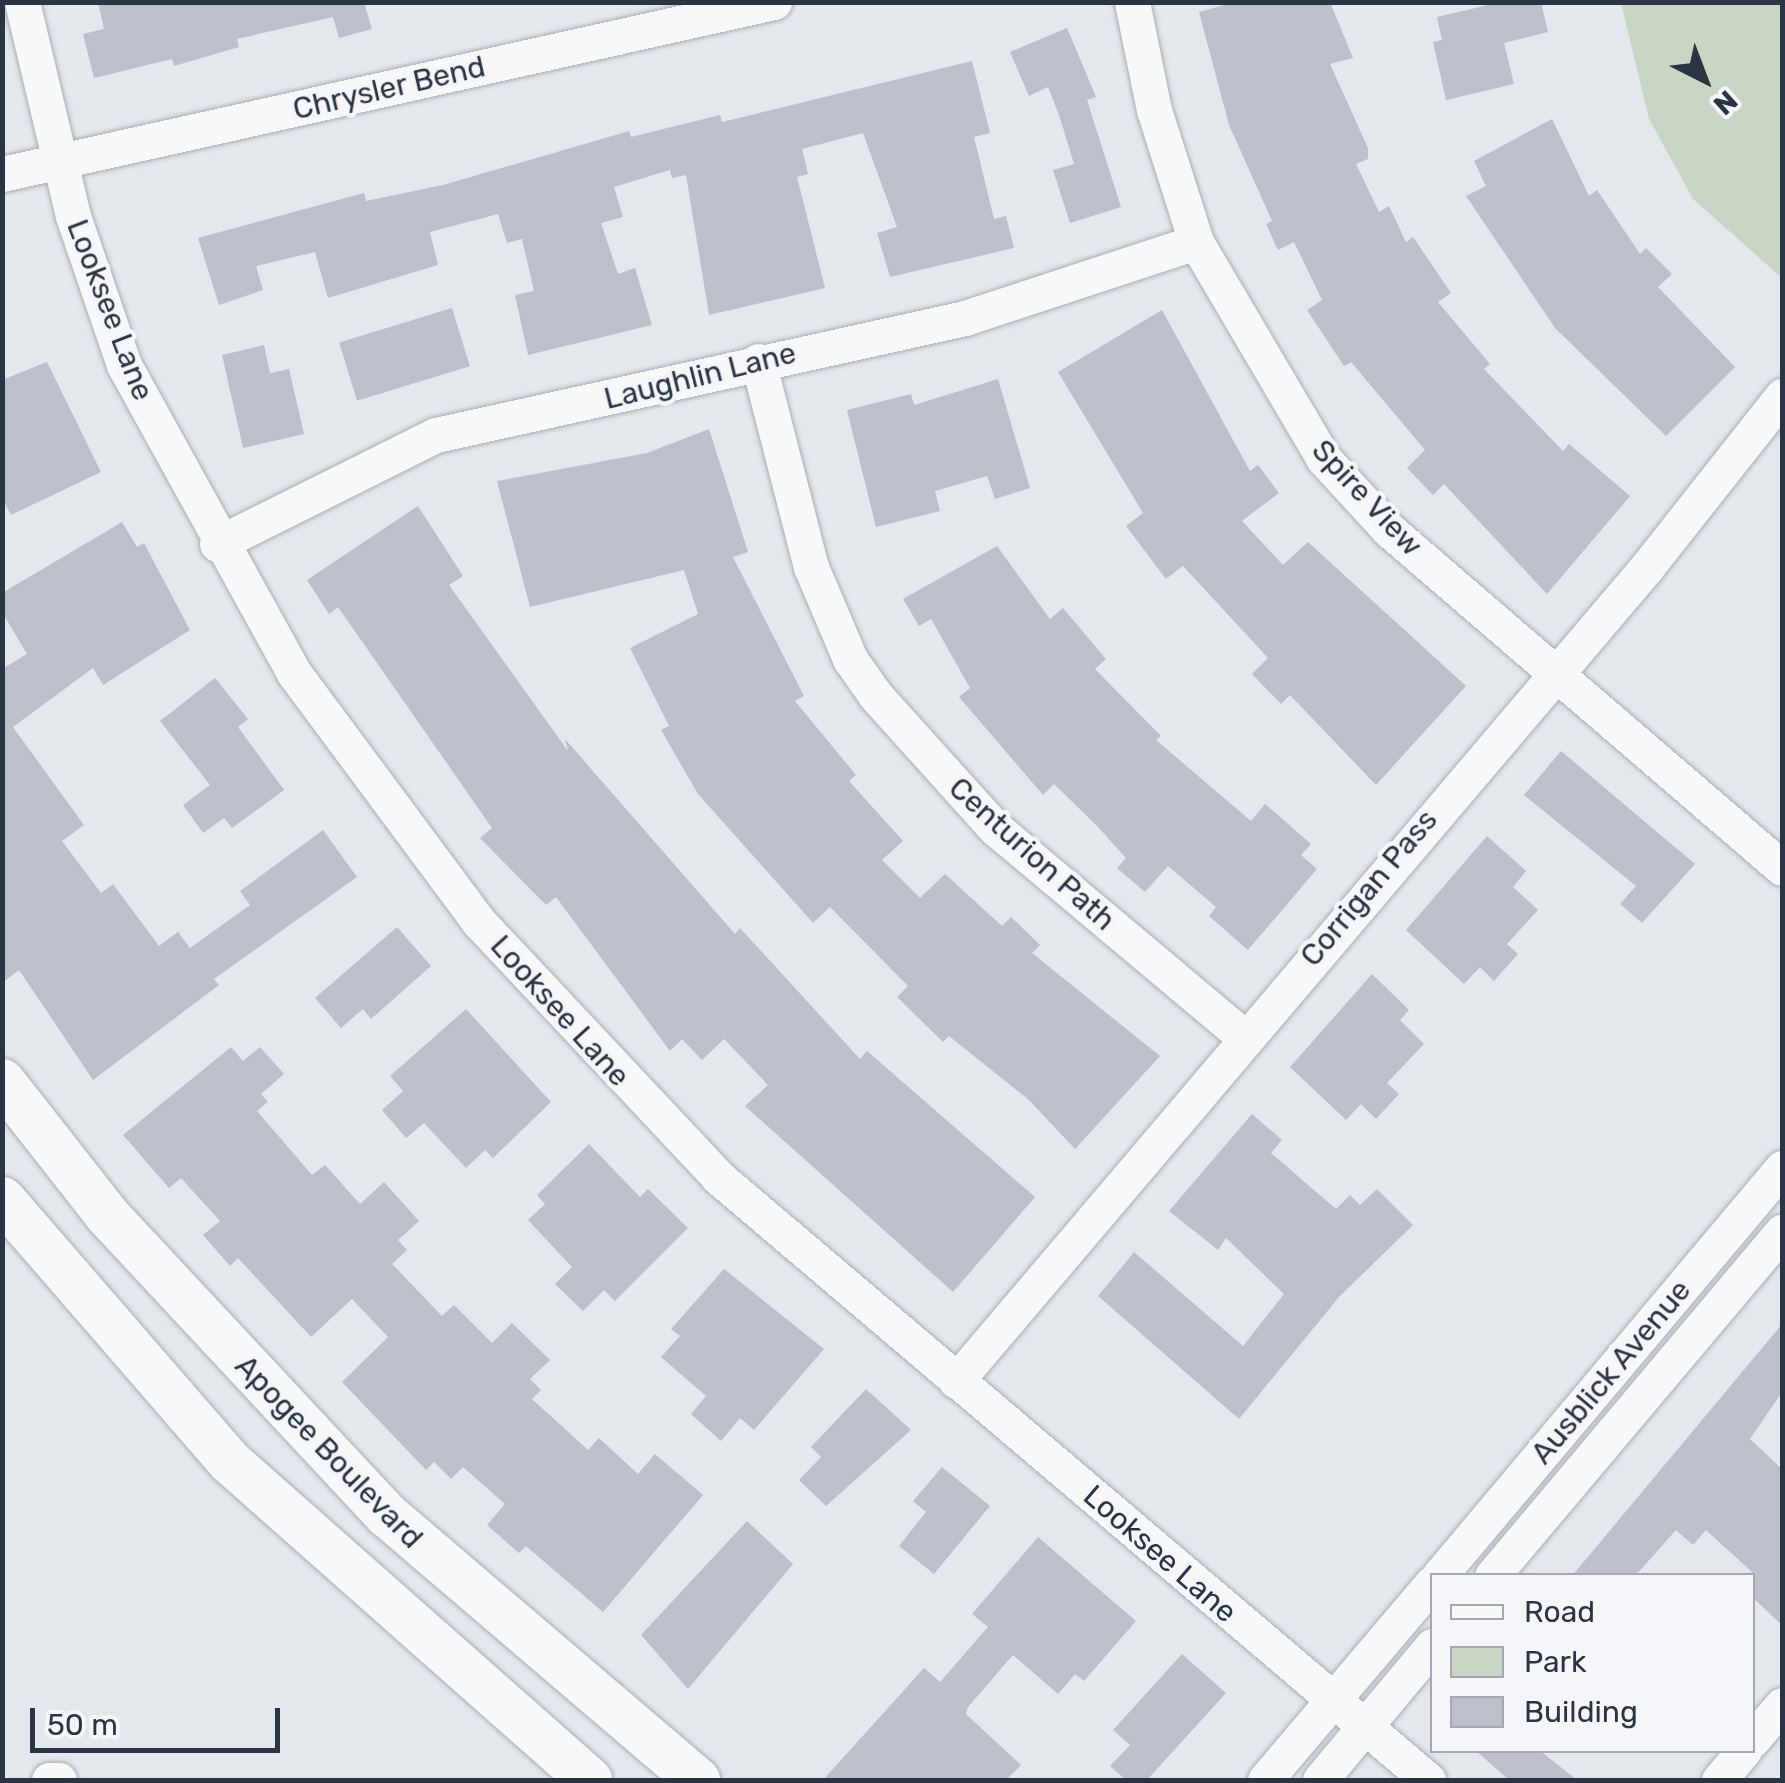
<!DOCTYPE html>
<style>
body{margin:0}
#map{position:relative;width:1785px;height:1783px;overflow:hidden;background:#e4e7ec;font-family:Rubik,sans-serif}
div>[style]{position:absolute}
.green>*{inset:0;background:#c9d6c5}
.building>*{inset:0;background:#bbc0ca;transform-origin:0 0}
.roads{filter:drop-shadow(0 0 2px #a9aeb7) drop-shadow(0 0 2px #a9aeb7)}
.minor>*{height:35px;margin:-17.5px;padding:0 17.5px;transform-origin:17.5px;border-radius:17.5px;background:#f7f8fa}
.tertiary>*{height:45px;margin:-22.5px;padding:0 22.5px;transform-origin:22.5px;border-radius:22.5px;background:#f7f8fa}
span{translate:-50% -50%;white-space:nowrap;text-align:center;line-height:1.15;-webkit-text-stroke:9px #f4f6f9;paint-order:stroke}
.street-label{font-size:30px;color:#2b3445}
.frame{position:absolute;inset:0;border:5px solid #2b3445;pointer-events:none}
.legend{position:absolute;left:1430px;top:1573px;width:325px;height:180px;box-sizing:border-box;background:#f4f6f9;border:2px solid #a4a8b1;margin:0;padding:12px 18px;list-style:none;font-size:30px;color:#2b3445}
.legend li{display:flex;align-items:center;gap:20px;height:50px}
.legend b{width:50px;border:2px solid #a4a8b1}
.north{position:absolute;left:1655px;top:30px;width:100px;height:100px;-webkit-text-stroke:8px #f4f6f9;paint-order:stroke;rotate:138deg;font-size:28px;font-weight:700;line-height:40px;text-align:center;color:#2b3445}
.north::after{content:'';display:block;margin:auto;width:35px;height:45px;background:#2b3445;clip-path:polygon(50% 0,100% 100%,50% 72%,0 100%)}
.scale{position:absolute;left:30px;top:1708px;width:250px;height:45px;box-sizing:border-box;border:5px solid #2b3445;border-top:0;padding-left:12px;font-size:30px;line-height:35px;white-space:nowrap;color:#2b3445;-webkit-text-stroke:8px #f4f6f9;paint-order:stroke}
</style>
<div id="map">
<div class="green">
<div style="clip-path:polygon(1621px 3px,1782px 3px,1782px 278px,1693px 199px,1649px 119px)"></div>
</div>
<div class="building">
<div style="clip-path:polygon(98px 2px,364px 2px,372px 29px,339px 38px,333px 17px,237px 39px,239px 47px,174px 66px,172px 59px,94px 78px,83px 34px,104px 29px)"></div>
<div style="clip-path:polygon(1235px 2px,1330px 2px,1353px 58px,1330px 64px,1368px 148px,1368px 159px,1356px 164px,1379px 212px,1389px 206px,1406px 242px,1413px 237px,1451px 293px,1438px 302px,1490px 364px,1484px 369px,1563px 451px,1569px 444px,1630px 496px,1547px 594px,1444px 484px,1433px 495px,1407px 468px,1425px 450px,1351px 362px,1344px 366px,1307px 310px,1322px 300px,1294px 242px,1278px 250px,1266px 224px,1272px 221px,1229px 125px,1199px 12px)"></div>
<div style="clip-path:polygon(1501px 2px,1541px 2px,1548px 32px,1504px 43px,1514px 84px,1446px 100px,1433px 42px,1442px 40px,1437px 17px)"></div>
<div style="clip-path:polygon(1067px 28px,1096px 97px,1087px 100px,1121px 207px,1070px 223px,1053px 170px,1074px 164px,1059px 115px,1048px 87px,1029px 96px,1010px 52px)"></div>
<div style="clip-path:polygon(972px 61px,990px 133px,974px 137px,994px 219px,1006px 216px,1014px 248px,890px 277px,877px 233px,897px 227px,863px 133px,802px 149px,808px 174px,797px 177px,825px 288px,709px 315px,686px 175px,672px 178px,670px 170px,614px 187px,623px 217px,601px 223px,618px 274px,635px 268px,652px 325px,528px 355px,515px 295px,534px 291px,522px 239px,507px 243px,498px 214px,430px 232px,438px 265px,328px 298px,315px 252px,256px 266px,263px 290px,219px 305px,198px 238px,364px 193px,366px 201px,443px 185px,629px 131px,631px 137px,720px 115px,722px 122px)"></div>
<div style="clip-path:polygon(1552px 119px,1589px 196px,1597px 190px,1640px 254px,1646px 248px,1672px 274px,1658px 287px,1735px 367px,1666px 436px,1555px 328px,1466px 196px,1486px 186px,1474px 161px)"></div>
<div style="left:452px;top:308px;width:61px;height:118px;rotate:73deg"></div>
<div style="clip-path:polygon(1162px 310px,1250px 471px,1258px 465px,1279px 493px,1242px 521px,1283px 565px,1308px 542px,1466px 686px,1376px 785px,1290px 695px,1281px 704px,1252px 674px,1268px 658px,1183px 566px,1166px 579px,1126px 526px,1143px 513px,1058px 372px)"></div>
<div style="clip-path:polygon(264px 345px,270px 373px,289px 369px,304px 434px,243px 448px,222px 355px)"></div>
<div style="clip-path:polygon(47px 362px,101px 472px,11px 515px,2px 498px,2px 380px)"></div>
<div style="clip-path:polygon(998px 379px,1030px 488px,995px 499px,987px 476px,935px 491px,940px 511px,876px 527px,847px 410px,911px 394px,914px 405px)"></div>
<div style="clip-path:polygon(709px 429px,748px 552px,733px 557px,804px 696px,795px 701px,856px 775px,849px 781px,903px 841px,882px 860px,920px 898px,945px 874px,1002px 926px,1011px 917px,1040px 945px,1032px 953px,1160px 1056px,1075px 1149px,1029px 1100px,949px 1036px,943px 1042px,897px 997px,908px 986px,830px 907px,813px 923px,698px 794px,661px 730px,669px 726px,630px 648px,698px 614px,684px 570px,530px 607px,497px 481px,647px 453px)"></div>
<div style="clip-path:polygon(418px 506px,463px 576px,449px 585px,568px 751px,565px 739px,735px 934px,740px 928px,860px 1059px,867px 1051px,1035px 1197px,953px 1292px,745px 1106px,768px 1085px,724px 1039px,702px 1060px,682px 1039px,670px 1051px,556px 897px,546px 905px,480px 838px,492px 828px,338px 607px,329px 614px,307px 580px)"></div>
<div style="clip-path:polygon(122px 522px,137px 547px,144px 543px,190px 630px,103px 685px,93px 668px,13px 727px,84px 825px,62px 841px,101px 893px,113px 884px,159px 946px,178px 932px,190px 948px,250px 905px,240px 891px,323px 830px,357px 877px,214px 979px,219px 985px,93px 1080px,19px 970px,2px 983px,2px 669px,27px 654px,2px 612px,2px 593px)"></div>
<div style="clip-path:polygon(997px 546px,1050px 619px,1063px 608px,1106px 659px,1095px 669px,1161px 736px,1156px 740px,1251px 821px,1265px 804px,1311px 844px,1301px 855px,1317px 869px,1248px 950px,1209px 916px,1216px 907px,1168px 866px,1145px 892px,1117px 868px,1126px 858px,1097px 826px,1054px 784px,1043px 795px,959px 697px,970px 688px,931px 619px,919px 626px,903px 599px)"></div>
<div style="clip-path:polygon(215px 678px,248px 719px,238px 727px,284px 790px,232px 828px,224px 818px,203px 833px,183px 805px,210px 785px,160px 721px)"></div>
<div style="clip-path:polygon(1561px 751px,1695px 864px,1642px 923px,1620px 904px,1636px 886px,1524px 795px)"></div>
<div style="clip-path:polygon(1487px 836px,1526px 871px,1513px 887px,1538px 910px,1507px 944px,1518px 954px,1494px 981px,1480px 967px,1464px 984px,1406px 930px)"></div>
<div style="clip-path:polygon(397px 927px,431px 966px,371px 1019px,363px 1009px,341px 1028px,315px 998px)"></div>
<div style="clip-path:polygon(1372px 974px,1409px 1010px,1400px 1020px,1424px 1044px,1387px 1083px,1399px 1094px,1376px 1119px,1361px 1104px,1346px 1120px,1290px 1067px)"></div>
<div style="clip-path:polygon(466px 1009px,551px 1102px,493px 1158px,485px 1150px,466px 1168px,424px 1123px,406px 1138px,382px 1110px,403px 1091px,390px 1076px)"></div>
<div style="clip-path:polygon(231px 1047px,243px 1061px,260px 1047px,284px 1074px,261px 1094px,268px 1102px,257px 1111px,312px 1175px,325px 1165px,360px 1204px,384px 1182px,419px 1221px,398px 1240px,407px 1250px,392px 1264px,442px 1316px,454px 1305px,492px 1343px,512px 1323px,550px 1360px,530px 1379px,541px 1390px,532px 1399px,588px 1450px,599px 1438px,638px 1474px,655px 1454px,703px 1495px,603px 1612px,526px 1546px,519px 1553px,487px 1525px,505px 1504px,463px 1467px,451px 1479px,434px 1462px,426px 1470px,342px 1382px,388px 1337px,352px 1299px,311px 1337px,238px 1258px,230px 1266px,203px 1235px,220px 1221px,181px 1178px,169px 1188px,123px 1135px)"></div>
<div style="clip-path:polygon(1252px 1114px,1282px 1140px,1271px 1153px,1336px 1209px,1350px 1195px,1360px 1205px,1377px 1189px,1413px 1225px,1339px 1297px,1239px 1419px,1098px 1296px,1134px 1252px,1243px 1346px,1284px 1294px,1226px 1238px,1218px 1250px,1169px 1211px)"></div>
<div style="clip-path:polygon(589px 1144px,640px 1197px,648px 1189px,688px 1228px,615px 1301px,604px 1290px,583px 1311px,555px 1284px,572px 1267px,528px 1220px,545px 1204px,537px 1195px)"></div>
<div style="clip-path:polygon(724px 1269px,824px 1349px,754px 1430px,740px 1418px,721px 1441px,691px 1414px,706px 1396px,661px 1357px,680px 1336px,671px 1329px)"></div>
<div style="clip-path:polygon(1782px 1324px,1782px 1392px,1750px 1439px,1782px 1469px,1782px 1625px,1752px 1597px,1752px 1572px,1706px 1530px,1693px 1545px,1676px 1530px,1635px 1576px,1572px 1576px)"></div>
<div style="clip-path:polygon(866px 1389px,911px 1430px,826px 1506px,799px 1480px,821px 1457px,811px 1447px)"></div>
<div style="clip-path:polygon(942px 1467px,990px 1506px,934px 1574px,899px 1546px,926px 1512px,913px 1501px)"></div>
<div style="clip-path:polygon(747px 1521px,793px 1564px,688px 1689px,641px 1635px)"></div>
<div style="clip-path:polygon(1038px 1537px,1136px 1621px,1084px 1681px,1075px 1674px,1058px 1694px,1013px 1655px,968px 1707px,966px 1714px,1021px 1765px,1006px 1780px,823px 1780px,924px 1668px,940px 1682px,988px 1627px,972px 1614px)"></div>
<div style="clip-path:polygon(1182px 1654px,1226px 1693px,1147px 1780px,1126px 1780px,1110px 1766px,1130px 1745px,1113px 1730px)"></div>
<div style="clip-path:polygon(1475px 1750px,1539px 1750px,1577px 1780px,1509px 1780px)"></div>
</div>
<div class="roads">
<div class="minor">
<div style="left:22px;top:2px;width:220px;rotate:76.6deg"></div>
<div style="left:73px;top:216px;width:157px;rotate:71.1deg"></div>
<div style="left:124px;top:365px;width:352px;rotate:61.1deg"></div>
<div style="left:294px;top:673px;width:309px;rotate:53.4deg"></div>
<div style="left:478px;top:921px;width:351px;rotate:46.8deg"></div>
<div style="left:718px;top:1177px;width:932px;rotate:40.34deg"></div>
<div style="left:1132px;top:2px;width:110px;rotate:78.5deg"></div>
<div style="left:1154px;top:110px;width:139px;rotate:72.3deg"></div>
<div style="left:1196px;top:242px;width:251px;rotate:59.5deg"></div>
<div style="left:1323px;top:458px;width:98px;rotate:47.5deg"></div>
<div style="left:1389px;top:530px;width:518px;rotate:40.7deg"></div>
<div style="left:2px;top:174px;width:791px;rotate:-12.56deg"></div>
<div style="left:758px;top:361px;width:213px;rotate:75.6deg"></div>
<div style="left:811px;top:567px;width:100px;rotate:67deg"></div>
<div style="left:850px;top:659px;width:45px;rotate:54.9deg"></div>
<div style="left:876px;top:696px;width:178px;rotate:48deg"></div>
<div style="left:995px;top:828px;width:325px;rotate:40deg"></div>
<div style="left:217px;top:544px;width:245px;rotate:-26.5deg"></div>
<div style="left:436px;top:435px;width:542px;rotate:-12.47deg"></div>
<div style="left:965px;top:318px;width:243px;rotate:-18.2deg"></div>
<div style="left:956px;top:1381px;width:1068px;rotate:-49.67deg"></div>
<div style="left:1647px;top:567px;width:218px;rotate:-51.7deg"></div>
<div style="left:1439px;top:1576px;width:533px;rotate:-49.95deg"></div>
<div style="left:1492px;top:1576px;width:450px;rotate:-49.9deg"></div>
<div style="left:1752px;top:1740px;width:46px;rotate:-49.4deg"></div>
<div style="left:49px;top:1780px;width:10px"></div>
<div style="left:1265px;top:1780px;width:258px;rotate:-49.7deg"></div>
<div style="left:1320px;top:1780px;width:175px;rotate:-50.1deg"></div>
<div style="left:1719px;top:1780px;width:39px;rotate:-50deg"></div>
</div>
<div class="tertiary">
<div style="left:2px;top:1081px;width:170px;rotate:51.9deg"></div>
<div style="left:107px;top:1215px;width:410px;rotate:47deg"></div>
<div style="left:387px;top:1515px;width:408px;rotate:40.5deg"></div>
<div style="left:2px;top:1199px;width:347px;rotate:49.1deg"></div>
<div style="left:229px;top:1461px;width:481px;rotate:41.5deg"></div>
</div>
</div>
<div class="street-label">
<span style="left:389px;top:88px;rotate:-13deg">Chrysler Bend</span>
<span style="left:110px;top:310px;rotate:69deg">Looksee Lane</span>
<span style="left:700px;top:376px;rotate:-14deg">Laughlin Lane</span>
<span style="left:1367px;top:498px;rotate:47deg">Spire View</span>
<span style="left:1032px;top:854px;rotate:42deg">Centurion Path</span>
<span style="left:1369px;top:888px;rotate:-50deg">Corrigan Pass</span>
<span style="left:560px;top:1011px;rotate:48deg">Looksee Lane</span>
<span style="left:1611px;top:1372px;rotate:-50deg">Ausblick Avenue</span>
<span style="left:329px;top:1452px;rotate:46deg">Apogee Boulevard</span>
<span style="left:1160px;top:1554px;rotate:41deg">Looksee Lane</span>
</div>
<div class="frame"></div>
<ul class="legend">
<li><b style="height:12px;background:#f7f8fa"></b>Road</li>
<li><b style="height:28px;background:#c9d6c5"></b>Park</li>
<li><b style="height:28px;background:#bbc0ca"></b>Building</li>
</ul>
<div class="north">N</div>
<div class="scale">50 m</div>
</div>
